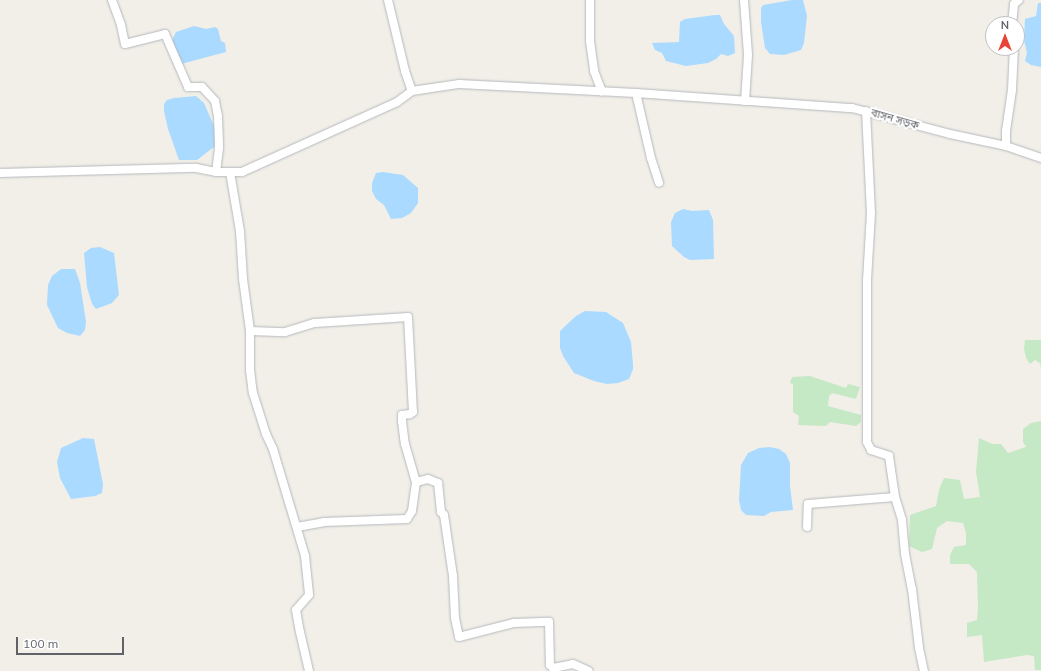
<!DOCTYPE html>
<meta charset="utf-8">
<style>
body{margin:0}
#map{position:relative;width:1041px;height:671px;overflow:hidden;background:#f1efe8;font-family:Mulish,"Noto Sans Bengali",sans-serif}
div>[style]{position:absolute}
.green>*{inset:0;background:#c5e8c5}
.water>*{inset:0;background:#aadaff}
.roads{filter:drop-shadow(0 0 1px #b5b8bc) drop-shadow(0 0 1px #b5b8bc)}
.street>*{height:8px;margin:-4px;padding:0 4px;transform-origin:4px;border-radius:4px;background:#fff}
span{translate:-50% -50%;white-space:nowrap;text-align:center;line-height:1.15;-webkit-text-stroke:4px #fff;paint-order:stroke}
.street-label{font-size:11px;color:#5f6368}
.north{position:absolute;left:985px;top:16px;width:40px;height:40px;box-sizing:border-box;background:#fff;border:1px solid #bfc1c3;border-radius:50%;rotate:0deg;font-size:11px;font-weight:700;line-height:16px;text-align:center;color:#5f6368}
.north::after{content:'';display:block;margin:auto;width:14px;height:18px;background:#ea4335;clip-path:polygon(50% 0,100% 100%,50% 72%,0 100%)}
.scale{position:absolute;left:16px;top:637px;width:108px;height:18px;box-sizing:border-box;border:2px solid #5f6368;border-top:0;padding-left:5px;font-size:12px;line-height:14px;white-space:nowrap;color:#5f6368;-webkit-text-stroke:3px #fff;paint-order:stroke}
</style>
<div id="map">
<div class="green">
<div style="clip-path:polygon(1025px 340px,1041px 340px,1041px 368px,1040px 363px,1035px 360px,1030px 364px,1026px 358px,1024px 349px)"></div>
<div style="clip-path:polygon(810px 376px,846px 388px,848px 384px,860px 387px,856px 399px,832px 393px,829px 396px,828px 406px,861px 415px,861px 422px,856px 426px,830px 422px,826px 426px,798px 425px,799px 416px,793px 412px,793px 384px,790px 383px,792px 377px)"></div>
<div style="clip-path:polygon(1041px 421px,1041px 670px,1035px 670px,1034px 656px,1027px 655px,984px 662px,982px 635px,967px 637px,967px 623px,977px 620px,978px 608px,977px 572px,969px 564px,950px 564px,950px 555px,954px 547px,966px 545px,966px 533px,963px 523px,947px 521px,937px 528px,932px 549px,922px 552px,909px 546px,910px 515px,936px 506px,939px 490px,944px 478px,960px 480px,964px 499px,980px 497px,976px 472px,979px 438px,992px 444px,1001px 444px,1008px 453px,1026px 447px,1023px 442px,1023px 429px,1031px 423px)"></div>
</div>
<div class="water">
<div style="clip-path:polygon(792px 0,803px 0,807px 16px,804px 43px,801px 50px,784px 55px,770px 54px,765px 48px,761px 22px,761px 8px,763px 5px)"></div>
<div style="clip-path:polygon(1038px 3px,1041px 3px,1041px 67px,1031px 65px,1025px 61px,1027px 53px,1024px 40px,1025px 19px,1036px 16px)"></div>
<div style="clip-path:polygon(715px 15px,720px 15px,724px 24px,734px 36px,735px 53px,728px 56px,721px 54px,716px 59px,708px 63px,686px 66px,666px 61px,662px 53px,655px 50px,652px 43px,679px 42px,680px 22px,685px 19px)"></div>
<div style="clip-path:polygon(194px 26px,206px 29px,215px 27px,218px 29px,221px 41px,225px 43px,226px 52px,181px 64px,172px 44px,173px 38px,176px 32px)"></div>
<div style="clip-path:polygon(196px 96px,204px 103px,214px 126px,215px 144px,214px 147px,197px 160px,179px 160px,168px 129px,164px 111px,164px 104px,167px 100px,174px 98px)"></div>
<div style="clip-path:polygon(383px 172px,403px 175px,418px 188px,418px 203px,411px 213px,402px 218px,391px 219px,384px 205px,376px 199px,372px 191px,372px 183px,376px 173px)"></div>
<div style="clip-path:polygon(683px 209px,692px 211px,709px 210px,713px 220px,714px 259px,690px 260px,684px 257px,672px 246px,671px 222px,675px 213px)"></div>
<div style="clip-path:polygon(100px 247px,114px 253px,119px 295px,112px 303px,96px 309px,92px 304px,87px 287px,84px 253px,91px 248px)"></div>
<div style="clip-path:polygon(61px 269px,75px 269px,80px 283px,86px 322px,85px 330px,80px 336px,67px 333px,58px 328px,47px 305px,48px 285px,52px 276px)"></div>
<div style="clip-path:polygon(585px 311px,606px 312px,623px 323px,631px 342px,633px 364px,633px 369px,629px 379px,618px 383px,607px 384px,594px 381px,574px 373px,563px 356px,560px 348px,560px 331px,576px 316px)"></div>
<div style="clip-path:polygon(83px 438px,94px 439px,103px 484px,102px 493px,95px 496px,71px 499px,60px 478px,57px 462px,61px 448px)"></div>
<div style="clip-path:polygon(770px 447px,779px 449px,786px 454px,790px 463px,790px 486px,793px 510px,771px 512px,764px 516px,746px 515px,741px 510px,739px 500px,741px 465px,748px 453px,759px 448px)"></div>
</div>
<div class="roads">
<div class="street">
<div style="left:112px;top:0;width:27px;rotate:70deg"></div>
<div style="left:121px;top:25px;width:19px;rotate:78deg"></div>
<div style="left:125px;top:44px;width:41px;rotate:-14deg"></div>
<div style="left:165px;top:34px;width:58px;rotate:66.5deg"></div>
<div style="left:188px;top:87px;width:14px"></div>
<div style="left:202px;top:87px;width:19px;rotate:47deg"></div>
<div style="left:215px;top:101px;width:15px;rotate:79deg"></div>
<div style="left:218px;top:116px;width:32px;rotate:88deg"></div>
<div style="left:219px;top:148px;width:24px;rotate:97deg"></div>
<div style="left:388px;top:0;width:73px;rotate:76.5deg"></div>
<div style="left:405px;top:71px;width:21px;rotate:71deg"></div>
<div style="left:590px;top:0;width:41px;rotate:90deg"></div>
<div style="left:590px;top:41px;width:30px;rotate:82deg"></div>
<div style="left:594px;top:71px;width:22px;rotate:69deg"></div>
<div style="left:744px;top:0;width:55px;rotate:85.8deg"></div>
<div style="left:748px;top:55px;width:46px;rotate:93.7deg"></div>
<div style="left:1012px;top:24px;width:20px;rotate:-84deg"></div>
<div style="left:1014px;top:4px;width:6px;rotate:-39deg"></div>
<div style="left:636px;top:93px;width:67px;rotate:77deg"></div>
<div style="left:651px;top:158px;width:26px;rotate:72deg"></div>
<div style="left:866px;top:111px;width:102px;rotate:87.2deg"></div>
<div style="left:871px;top:213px;width:67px;rotate:93.4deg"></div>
<div style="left:867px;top:280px;width:162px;rotate:90deg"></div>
<div style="left:867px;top:442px;width:9px;rotate:63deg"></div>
<div style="left:871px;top:450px;width:19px;rotate:18deg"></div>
<div style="left:889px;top:456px;width:41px;rotate:81.7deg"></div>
<div style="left:895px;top:497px;width:24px;rotate:73deg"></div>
<div style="left:902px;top:520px;width:34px;rotate:85deg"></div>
<div style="left:905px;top:554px;width:36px;rotate:79deg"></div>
<div style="left:912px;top:589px;width:59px;rotate:83.2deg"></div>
<div style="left:919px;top:648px;width:24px;rotate:78deg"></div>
<div style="left:1006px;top:146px;width:15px;rotate:-90deg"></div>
<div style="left:1006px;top:131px;width:41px;rotate:-81.7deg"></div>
<div style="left:1012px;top:90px;width:42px;rotate:-87.3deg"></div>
<div style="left:230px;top:172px;width:60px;rotate:80.4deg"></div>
<div style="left:240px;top:231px;width:48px;rotate:86.4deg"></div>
<div style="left:243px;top:279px;width:52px;rotate:82.3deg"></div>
<div style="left:250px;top:331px;width:39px;rotate:90deg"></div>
<div style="left:250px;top:370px;width:23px;rotate:83deg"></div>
<div style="left:253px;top:393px;width:43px;rotate:72.4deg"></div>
<div style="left:266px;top:434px;width:17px;rotate:65deg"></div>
<div style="left:273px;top:449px;width:112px;rotate:73.3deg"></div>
<div style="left:305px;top:556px;width:39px;rotate:84deg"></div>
<div style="left:309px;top:595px;width:20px;rotate:131deg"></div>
<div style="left:296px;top:610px;width:22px;rotate:80deg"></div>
<div style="left:300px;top:632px;width:40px;rotate:77deg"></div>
<div style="left:0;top:173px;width:196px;rotate:-1.5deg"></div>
<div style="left:196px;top:168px;width:20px;rotate:11deg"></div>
<div style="left:216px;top:172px;width:26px"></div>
<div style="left:242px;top:172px;width:170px;rotate:-24.3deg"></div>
<div style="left:397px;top:102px;width:19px;rotate:-36deg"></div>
<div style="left:412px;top:91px;width:48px;rotate:-8.5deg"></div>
<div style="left:459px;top:84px;width:177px;rotate:2.9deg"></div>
<div style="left:636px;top:93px;width:217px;rotate:4deg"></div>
<div style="left:852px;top:108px;width:101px;rotate:14.9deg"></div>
<div style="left:950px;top:134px;width:57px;rotate:12.1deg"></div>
<div style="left:1006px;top:146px;width:37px;rotate:19deg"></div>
<div style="left:250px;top:331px;width:35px;rotate:2deg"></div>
<div style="left:285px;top:332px;width:31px;rotate:-17deg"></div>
<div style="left:315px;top:323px;width:93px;rotate:-3.7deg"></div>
<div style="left:408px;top:317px;width:95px;rotate:87deg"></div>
<div style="left:413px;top:412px;width:4px;rotate:146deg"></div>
<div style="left:410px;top:414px;width:8px;rotate:173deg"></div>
<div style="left:402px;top:415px;width:6px;rotate:90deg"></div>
<div style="left:402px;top:421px;width:23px;rotate:83deg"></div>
<div style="left:405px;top:444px;width:40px;rotate:74deg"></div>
<div style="left:297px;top:527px;width:27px;rotate:-10deg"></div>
<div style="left:324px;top:522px;width:83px;rotate:-2.1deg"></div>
<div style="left:407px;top:519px;width:9px;rotate:-58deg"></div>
<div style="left:412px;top:511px;width:29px;rotate:-82deg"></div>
<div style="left:416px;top:482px;width:12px;rotate:-14deg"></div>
<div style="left:428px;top:479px;width:11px;rotate:22deg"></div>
<div style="left:438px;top:483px;width:29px;rotate:84deg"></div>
<div style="left:441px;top:512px;width:4px;rotate:45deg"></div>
<div style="left:444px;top:515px;width:62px;rotate:81.6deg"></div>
<div style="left:453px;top:576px;width:42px;rotate:87.3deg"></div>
<div style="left:455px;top:618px;width:19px;rotate:78deg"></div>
<div style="left:459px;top:637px;width:57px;rotate:-14.3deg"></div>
<div style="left:514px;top:623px;width:35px;rotate:-2deg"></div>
<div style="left:549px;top:622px;width:43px;rotate:88.7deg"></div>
<div style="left:550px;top:665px;width:4px;rotate:45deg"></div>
<div style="left:553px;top:668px;width:20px;rotate:-11deg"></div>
<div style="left:573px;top:664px;width:17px;rotate:24deg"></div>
<div style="left:807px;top:527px;width:23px;rotate:-88deg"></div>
<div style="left:808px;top:504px;width:87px;rotate:-4.6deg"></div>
</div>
</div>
<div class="street-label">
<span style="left:895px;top:119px;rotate:16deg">বাসন সড়ক</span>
</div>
<div class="north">N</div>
<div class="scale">100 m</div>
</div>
